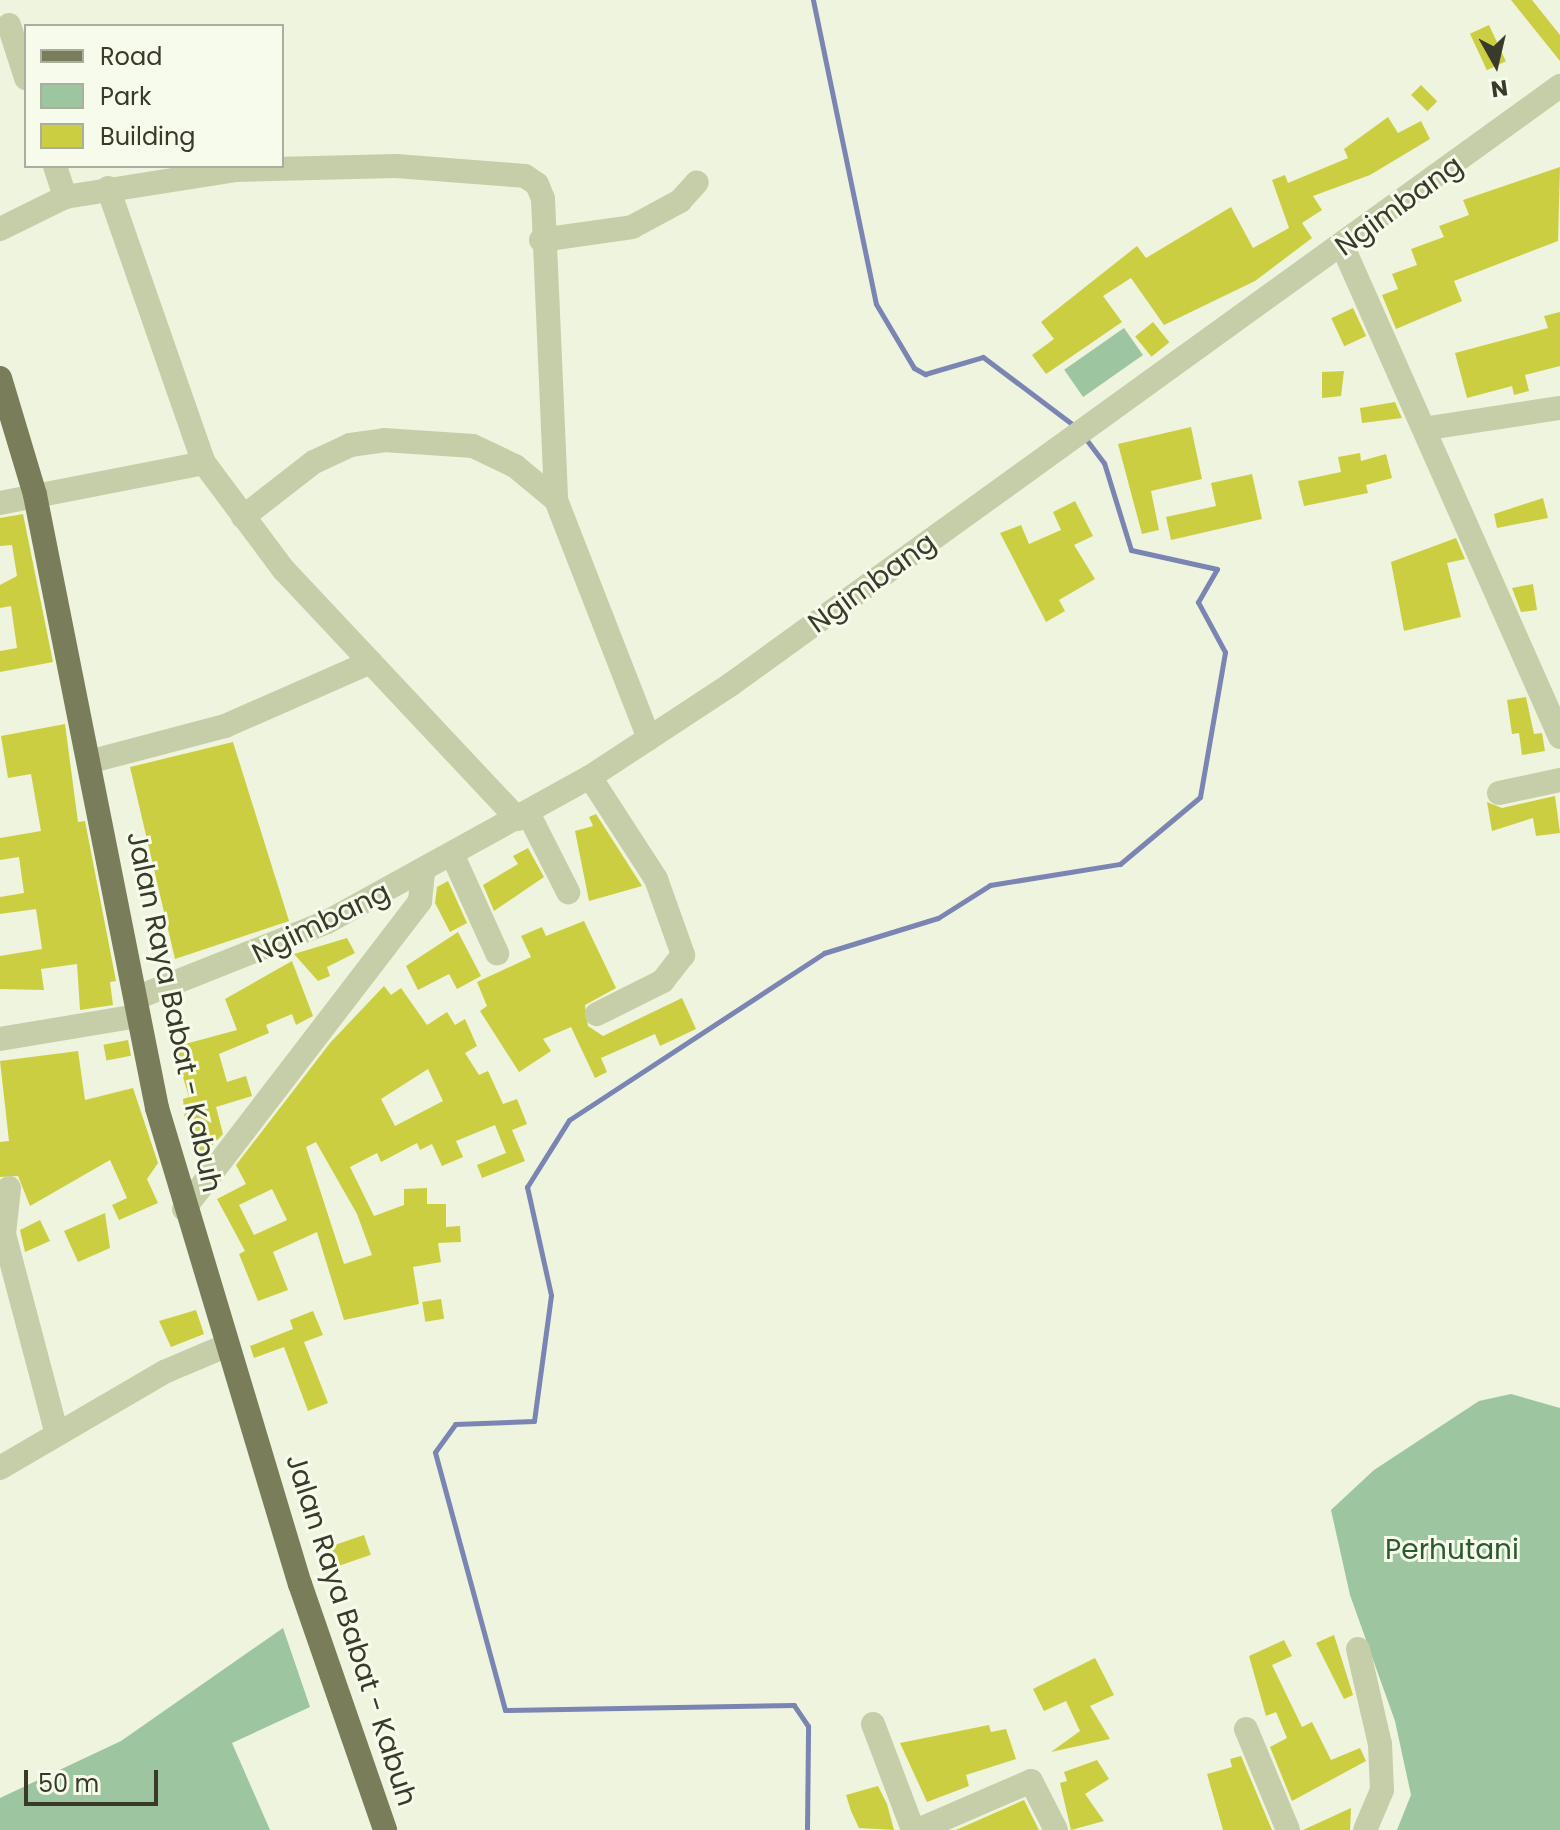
<!DOCTYPE html>
<style>
body{margin:0}
#map{position:relative;width:1560px;height:1830px;overflow:hidden;background:#eef4de;font-family:Poppins,sans-serif}
div>[style]{position:absolute}
.green>*{inset:0;background:#9cc5a0;transform-origin:0 0}
.stream>*{height:5px;margin:-2.5px;padding:0 2.5px;transform-origin:2.5px;border-radius:2.5px;background:#7a85b3}
.building>*{inset:0;background:#ccce42;transform-origin:0 0}
.minor>*{height:24px;margin:-12px;padding:0 12px;transform-origin:12px;border-radius:12px;background:#c5cea8}
.major>*{height:24px;margin:-12px;padding:0 12px;transform-origin:12px;border-radius:12px;background:#797d59}
span{translate:-50% -50%;white-space:nowrap;text-align:center;line-height:1.15;-webkit-text-stroke:6px #f6fbeb;paint-order:stroke}
.street-label{font-size:28px;color:#393a29}
.park-label{font-size:28px;color:#2b5a31}
.legend{position:absolute;left:24px;top:24px;width:260px;height:144px;box-sizing:border-box;background:#f6fbeb;border:2px solid #aaae9d;margin:0;padding:10px 14px;list-style:none;font-size:24px;color:#393a29}
.legend li{display:flex;align-items:center;gap:16px;height:40px}
.legend b{width:40px;border:2px solid #aaae9d}
.north{position:absolute;left:1456px;top:24px;width:80px;height:80px;-webkit-text-stroke:6px #f6fbeb;paint-order:stroke;rotate:172deg;font-size:22px;font-weight:700;line-height:32px;text-align:center;color:#393a29}
.north::after{content:'';display:block;margin:auto;width:28px;height:36px;background:#393a29;clip-path:polygon(50% 0,100% 100%,50% 72%,0 100%)}
.scale{position:absolute;left:24px;top:1770px;width:134px;height:36px;box-sizing:border-box;border:4px solid #393a29;border-top:0;padding-left:10px;font-size:24px;line-height:28px;white-space:nowrap;color:#393a29;-webkit-text-stroke:6px #f6fbeb;paint-order:stroke}
</style>
<div id="map">
<div class="green">
<div style="left:1124px;top:328px;width:33px;height:73px;rotate:55deg"></div>
<div style="clip-path:polygon(1511px 1394px,1560px 1408px,1560px 1830px,1397px 1830px,1411px 1795px,1395px 1721px,1350px 1595px,1331px 1510px,1374px 1470px,1479px 1401px)"></div>
<div style="clip-path:polygon(283px 1628px,310px 1707px,232px 1743px,270px 1830px,0 1830px,0 1798px,121px 1741px)"></div>
</div>
<div class="stream">
<div style="left:813px;top:0;width:310px;rotate:78.3deg"></div>
<div style="left:876px;top:304px;width:74px;rotate:59.3deg"></div>
<div style="left:914px;top:368px;width:13px;rotate:29deg"></div>
<div style="left:925px;top:374px;width:60px;rotate:-16.3deg"></div>
<div style="left:983px;top:357px;width:116px;rotate:37deg"></div>
<div style="left:807px;top:1830px;width:104px;rotate:-89.4deg"></div>
<div style="left:808px;top:1726px;width:25px;rotate:-124deg"></div>
<div style="left:794px;top:1705px;width:289px;rotate:179deg"></div>
<div style="left:505px;top:1710px;width:267px;rotate:-105.2deg"></div>
<div style="left:435px;top:1452px;width:34px;rotate:-54deg"></div>
<div style="left:455px;top:1424px;width:79px;rotate:-2.2deg"></div>
<div style="left:534px;top:1421px;width:127px;rotate:-82.3deg"></div>
<div style="left:551px;top:1295px;width:111px;rotate:-102.5deg"></div>
<div style="left:527px;top:1187px;width:79px;rotate:-57.9deg"></div>
<div style="left:569px;top:1120px;width:305px;rotate:-33.2deg"></div>
<div style="left:824px;top:953px;width:119px;rotate:-17.1deg"></div>
<div style="left:938px;top:918px;width:62px;rotate:-32.4deg"></div>
<div style="left:990px;top:885px;width:132px;rotate:-9.2deg"></div>
<div style="left:1120px;top:864px;width:104px;rotate:-39.9deg"></div>
<div style="left:1200px;top:797px;width:147px;rotate:-80.2deg"></div>
<div style="left:1225px;top:652px;width:57px;rotate:-118.4deg"></div>
<div style="left:1198px;top:602px;width:38px;rotate:-60deg"></div>
<div style="left:1217px;top:569px;width:88px;rotate:-167.5deg"></div>
<div style="left:1131px;top:550px;width:91px;rotate:-107.2deg"></div>
<div style="left:1104px;top:463px;width:31px;rotate:-127deg"></div>
</div>
<div class="building">
<div style="clip-path:polygon(1511px 0,1532px 0,1560px 35px,1560px 61px)"></div>
<div style="left:1489px;top:25px;width:40px;height:21px;rotate:65deg"></div>
<div style="left:1421px;top:85px;width:23px;height:14px;rotate:45deg"></div>
<div style="clip-path:polygon(1388px 117px,1398px 133px,1421px 121px,1430px 139px,1370px 175px,1313px 196px,1322px 210px,1302px 223px,1312px 238px,1255px 281px,1164px 325px,1131px 278px,1103px 296px,1122px 322px,1046px 374px,1032px 355px,1054px 339px,1041px 322px,1137px 246px,1146px 258px,1231px 207px,1253px 248px,1289px 228px,1272px 180px,1285px 175px,1288px 183px,1348px 158px,1344px 149px)"></div>
<div style="clip-path:polygon(1560px 167px,1558px 241px,1454px 281px,1462px 301px,1396px 329px,1382px 295px,1398px 289px,1392px 274px,1417px 265px,1411px 249px,1444px 237px,1439px 226px,1469px 215px,1463px 200px)"></div>
<div style="left:1353px;top:308px;width:31px;height:24px;rotate:65deg"></div>
<div style="clip-path:polygon(1560px 312px,1560px 366px,1525px 375px,1529px 391px,1514px 395px,1512px 386px,1467px 398px,1455px 353px,1548px 328px,1544px 316px)"></div>
<div style="left:1153px;top:322px;width:26px;height:23px;rotate:51deg"></div>
<div style="clip-path:polygon(1344px 371px,1341px 396px,1322px 398px,1322px 372px)"></div>
<div style="clip-path:polygon(1395px 402px,1402px 418px,1362px 423px,1360px 408px)"></div>
<div style="clip-path:polygon(1191px 427px,1202px 479px,1151px 491px,1159px 530px,1142px 534px,1118px 444px)"></div>
<div style="clip-path:polygon(1360px 453px,1361px 461px,1386px 454px,1392px 478px,1366px 485px,1368px 493px,1304px 506px,1298px 481px,1341px 472px,1338px 457px)"></div>
<div style="clip-path:polygon(1252px 474px,1262px 519px,1171px 540px,1166px 517px,1216px 506px,1211px 483px)"></div>
<div style="clip-path:polygon(1543px 498px,1548px 518px,1497px 528px,1494px 514px)"></div>
<div style="clip-path:polygon(1075px 501px,1093px 536px,1074px 545px,1095px 579px,1059px 600px,1065px 611px,1046px 622px,1000px 533px,1021px 525px,1029px 544px,1061px 530px,1053px 512px)"></div>
<div style="clip-path:polygon(23px 514px,53px 662px,0 672px,0 651px,17px 648px,11px 606px,0 608px,0 585px,17px 576px,12px 545px,0 546px,0 518px)"></div>
<div style="clip-path:polygon(1456px 538px,1465px 559px,1447px 563px,1461px 617px,1404px 631px,1391px 562px)"></div>
<div style="clip-path:polygon(1533px 584px,1537px 610px,1521px 612px,1512px 588px)"></div>
<div style="clip-path:polygon(1526px 697px,1534px 734px,1542px 733px,1545px 751px,1522px 755px,1519px 733px,1512px 734px,1507px 700px)"></div>
<div style="clip-path:polygon(65px 724px,78px 822px,85px 821px,116px 981px,110px 982px,113px 1005px,80px 1010px,77px 964px,41px 969px,44px 990px,0 989px,0 956px,42px 949px,36px 909px,0 914px,0 897px,24px 893px,19px 857px,0 860px,0 838px,41px 831px,31px 774px,8px 778px,1px 736px)"></div>
<div style="clip-path:polygon(233px 742px,289px 921px,175px 959px,130px 767px)"></div>
<div style="clip-path:polygon(1555px 796px,1560px 833px,1536px 836px,1533px 818px,1492px 831px,1487px 802px,1502px 808px)"></div>
<div style="clip-path:polygon(596px 814px,642px 886px,589px 901px,575px 831px,593px 826px,589px 817px)"></div>
<div style="clip-path:polygon(528px 848px,544px 877px,494px 911px,483px 885px,518px 864px,513px 856px)"></div>
<div style="clip-path:polygon(448px 881px,467px 923px,450px 932px,435px 903px,437px 887px)"></div>
<div style="clip-path:polygon(584px 921px,616px 988px,585px 1005px,588px 1026px,603px 1036px,682px 998px,696px 1029px,660px 1046px,655px 1034px,601px 1058px,607px 1072px,595px 1078px,571px 1027px,543px 1039px,551px 1051px,519px 1072px,480px 1011px,487px 1006px,477px 982px,531px 957px,521px 936px,542px 927px,546px 936px)"></div>
<div style="clip-path:polygon(458px 932px,481px 976px,457px 989px,449px 974px,418px 990px,406px 966px)"></div>
<div style="clip-path:polygon(347px 938px,355px 953px,327px 967px,330px 976px,318px 981px,294px 954px)"></div>
<div style="clip-path:polygon(292px 961px,313px 1016px,296px 1025px,292px 1014px,266px 1025px,269px 1033px,219px 1054px,227px 1082px,246px 1076px,252px 1096px,216px 1107px,223px 1134px,202px 1156px,185px 1121px,183px 1099px,189px 1097px,174px 1047px,237px 1030px,225px 999px)"></div>
<div style="clip-path:polygon(evenodd,384px 986px,391px 995px,401px 988px,427px 1025px,447px 1012px,455px 1025px,465px 1019px,477px 1046px,465px 1053px,479px 1075px,488px 1071px,503px 1104px,517px 1099px,527px 1124px,512px 1130px,525px 1161px,482px 1178px,477px 1165px,506px 1153px,495px 1125px,456px 1141px,463px 1157px,442px 1166px,432px 1144px,420px 1150px,417px 1143px,381px 1162px,377px 1153px,350px 1167px,374px 1216px,404px 1205px,404px 1189px,427px 1188px,427px 1204px,446px 1204px,446px 1227px,460px 1226px,461px 1242px,438px 1243px,441px 1262px,413px 1267px,419px 1304px,344px 1320px,317px 1232px,273px 1252px,288px 1290px,258px 1301px,239px 1254px,245px 1251px,217px 1199px,246px 1184px,236px 1165px,330px 1043px,384px 986px,428px 1069px,443px 1101px,395px 1126px,381px 1099px,428px 1069px,384px 986px,316px 1142px,357px 1214px,372px 1255px,344px 1264px,306px 1147px,316px 1142px,384px 986px,272px 1189px,287px 1220px,254px 1235px,239px 1205px,272px 1189px)"></div>
<div style="left:128px;top:1040px;width:16px;height:25px;rotate:79deg"></div>
<div style="clip-path:polygon(78px 1051px,85px 1100px,133px 1088px,158px 1163px,147px 1179px,158px 1203px,119px 1220px,112px 1205px,127px 1198px,110px 1160px,30px 1206px,18px 1176px,0 1177px,0 1142px,9px 1141px,0 1061px)"></div>
<div style="clip-path:polygon(105px 1213px,110px 1248px,78px 1262px,64px 1231px)"></div>
<div style="clip-path:polygon(40px 1220px,50px 1241px,25px 1252px,20px 1230px)"></div>
<div style="left:441px;top:1299px;width:20px;height:19px;rotate:81deg"></div>
<div style="clip-path:polygon(196px 1310px,204px 1334px,171px 1347px,159px 1321px)"></div>
<div style="clip-path:polygon(313px 1311px,323px 1335px,304px 1342px,328px 1403px,308px 1411px,284px 1347px,254px 1358px,250px 1346px,293px 1329px,290px 1320px)"></div>
<div style="left:364px;top:1535px;width:21px;height:38px;rotate:71deg"></div>
<div style="clip-path:polygon(1334px 1635px,1353px 1695px,1344px 1699px,1316px 1643px)"></div>
<div style="clip-path:polygon(1284px 1640px,1292px 1656px,1272px 1665px,1302px 1727px,1312px 1722px,1331px 1760px,1360px 1748px,1366px 1761px,1292px 1801px,1270px 1747px,1287px 1738px,1276px 1712px,1266px 1716px,1249px 1656px)"></div>
<div style="clip-path:polygon(1095px 1658px,1114px 1695px,1090px 1706px,1110px 1739px,1051px 1752px,1080px 1731px,1066px 1701px,1044px 1711px,1033px 1689px)"></div>
<div style="clip-path:polygon(989px 1725px,991px 1732px,1006px 1729px,1016px 1759px,966px 1775px,969px 1786px,927px 1802px,900px 1743px)"></div>
<div style="clip-path:polygon(1241px 1756px,1272px 1830px,1223px 1830px,1207px 1774px,1232px 1767px,1230px 1759px)"></div>
<div style="clip-path:polygon(1097px 1760px,1109px 1779px,1085px 1794px,1104px 1821px,1071px 1830px,1060px 1783px,1067px 1781px,1064px 1772px)"></div>
<div style="clip-path:polygon(878px 1786px,887px 1804px,894px 1830px,859px 1828px,851px 1811px,846px 1795px)"></div>
<div style="clip-path:polygon(1024px 1800px,1039px 1830px,956px 1830px)"></div>
<div style="clip-path:polygon(1351px 1808px,1350px 1830px,1303px 1830px)"></div>
</div>
<div class="minor">
<div style="left:9px;top:25px;width:56px;rotate:72.2deg"></div>
<div style="left:55px;top:166px;width:33px;rotate:72deg"></div>
<div style="left:108px;top:188px;width:291px;rotate:70.8deg"></div>
<div style="left:204px;top:463px;width:132px;rotate:53.3deg"></div>
<div style="left:283px;top:569px;width:343px;rotate:46.8deg"></div>
<div style="left:0;top:229px;width:72px;rotate:-26.2deg"></div>
<div style="left:65px;top:197px;width:172px;rotate:-9deg"></div>
<div style="left:235px;top:170px;width:161px;rotate:-1.4deg"></div>
<div style="left:396px;top:166px;width:129px;rotate:4.4deg"></div>
<div style="left:525px;top:176px;width:14px;rotate:34deg"></div>
<div style="left:537px;top:184px;width:16px;rotate:68deg"></div>
<div style="left:543px;top:199px;width:301px;rotate:87.5deg"></div>
<div style="left:556px;top:500px;width:256px;rotate:68.7deg"></div>
<div style="left:541px;top:240px;width:92px;rotate:-8.1deg"></div>
<div style="left:632px;top:227px;width:55px;rotate:-28.4deg"></div>
<div style="left:680px;top:201px;width:25px;rotate:-48deg"></div>
<div style="left:1343px;top:247px;width:536px;rotate:66.11deg"></div>
<div style="left:1429px;top:428px;width:133px;rotate:-8.7deg"></div>
<div style="left:0;top:503px;width:208px;rotate:-11.1deg"></div>
<div style="left:243px;top:517px;width:90px;rotate:-37.8deg"></div>
<div style="left:314px;top:462px;width:40px;rotate:-25deg"></div>
<div style="left:350px;top:445px;width:34px;rotate:-8deg"></div>
<div style="left:384px;top:440px;width:89px;rotate:3.9deg"></div>
<div style="left:473px;top:446px;width:47px;rotate:25.5deg"></div>
<div style="left:515px;top:466px;width:53px;rotate:39.7deg"></div>
<div style="left:92px;top:761px;width:138px;rotate:-14.7deg"></div>
<div style="left:225px;top:726px;width:159px;rotate:-23.7deg"></div>
<div style="left:590px;top:777px;width:121px;rotate:57.1deg"></div>
<div style="left:656px;top:879px;width:81px;rotate:70.4deg"></div>
<div style="left:683px;top:955px;width:33px;rotate:128deg"></div>
<div style="left:663px;top:981px;width:74px;rotate:153.4deg"></div>
<div style="left:1499px;top:793px;width:62px;rotate:-12deg"></div>
<div style="left:528px;top:813px;width:89px;rotate:63.1deg"></div>
<div style="left:453px;top:856px;width:107px;rotate:65.6deg"></div>
<div style="left:136px;top:998px;width:206px;rotate:-21.7deg"></div>
<div style="left:327px;top:922px;width:300px;rotate:-28.9deg"></div>
<div style="left:590px;top:777px;width:168px;rotate:-33.3deg"></div>
<div style="left:730px;top:685px;width:1024px;rotate:-35.82deg"></div>
<div style="left:0;top:1039px;width:140px;rotate:-9.5deg"></div>
<div style="left:9px;top:1188px;width:46px;rotate:96.2deg"></div>
<div style="left:4px;top:1234px;width:204px;rotate:75.2deg"></div>
<div style="left:184px;top:1209px;width:388px;rotate:-52.5deg"></div>
<div style="left:420px;top:901px;width:28px;rotate:-84deg"></div>
<div style="left:0;top:1468px;width:190px;rotate:-30.3deg"></div>
<div style="left:164px;top:1372px;width:69px;rotate:-22.9deg"></div>
<div style="left:1358px;top:1649px;width:98px;rotate:77deg"></div>
<div style="left:1380px;top:1744px;width:46px;rotate:87.5deg"></div>
<div style="left:1382px;top:1790px;width:43px;rotate:113deg"></div>
<div style="left:873px;top:1724px;width:113px;rotate:69.3deg"></div>
<div style="left:1246px;top:1729px;width:109px;rotate:67.4deg"></div>
<div style="left:918px;top:1830px;width:123px;rotate:-23.4deg"></div>
<div style="left:1031px;top:1781px;width:55px;rotate:63deg"></div>
</div>
<div class="major">
<div style="left:0;top:378px;width:122px;rotate:73.3deg"></div>
<div style="left:35px;top:495px;width:625px;rotate:78.74deg"></div>
<div style="left:157px;top:1108px;width:497px;rotate:73.3deg"></div>
<div style="left:300px;top:1584px;width:260px;rotate:70.9deg"></div>
</div>
<div class="street-label">
<span style="left:1399px;top:206px;rotate:-36deg">Ngimbang</span>
<span style="left:872px;top:583px;rotate:-36deg">Ngimbang</span>
<span style="left:321px;top:923px;rotate:-26deg">Ngimbang</span>
<span style="left:174px;top:1012px;rotate:78deg">Jalan Raya Babat - Kabuh</span>
<span style="left:351px;top:1630px;rotate:72deg">Jalan Raya Babat - Kabuh</span>
</div>
<div class="park-label">
<span style="left:1452px;top:1550px">Perhutani</span>
</div>
<ul class="legend">
<li><b style="height:10px;background:#797d59"></b>Road</li>
<li><b style="height:22px;background:#9cc5a0"></b>Park</li>
<li><b style="height:22px;background:#ccce42"></b>Building</li>
</ul>
<div class="north">N</div>
<div class="scale">50 m</div>
</div>
